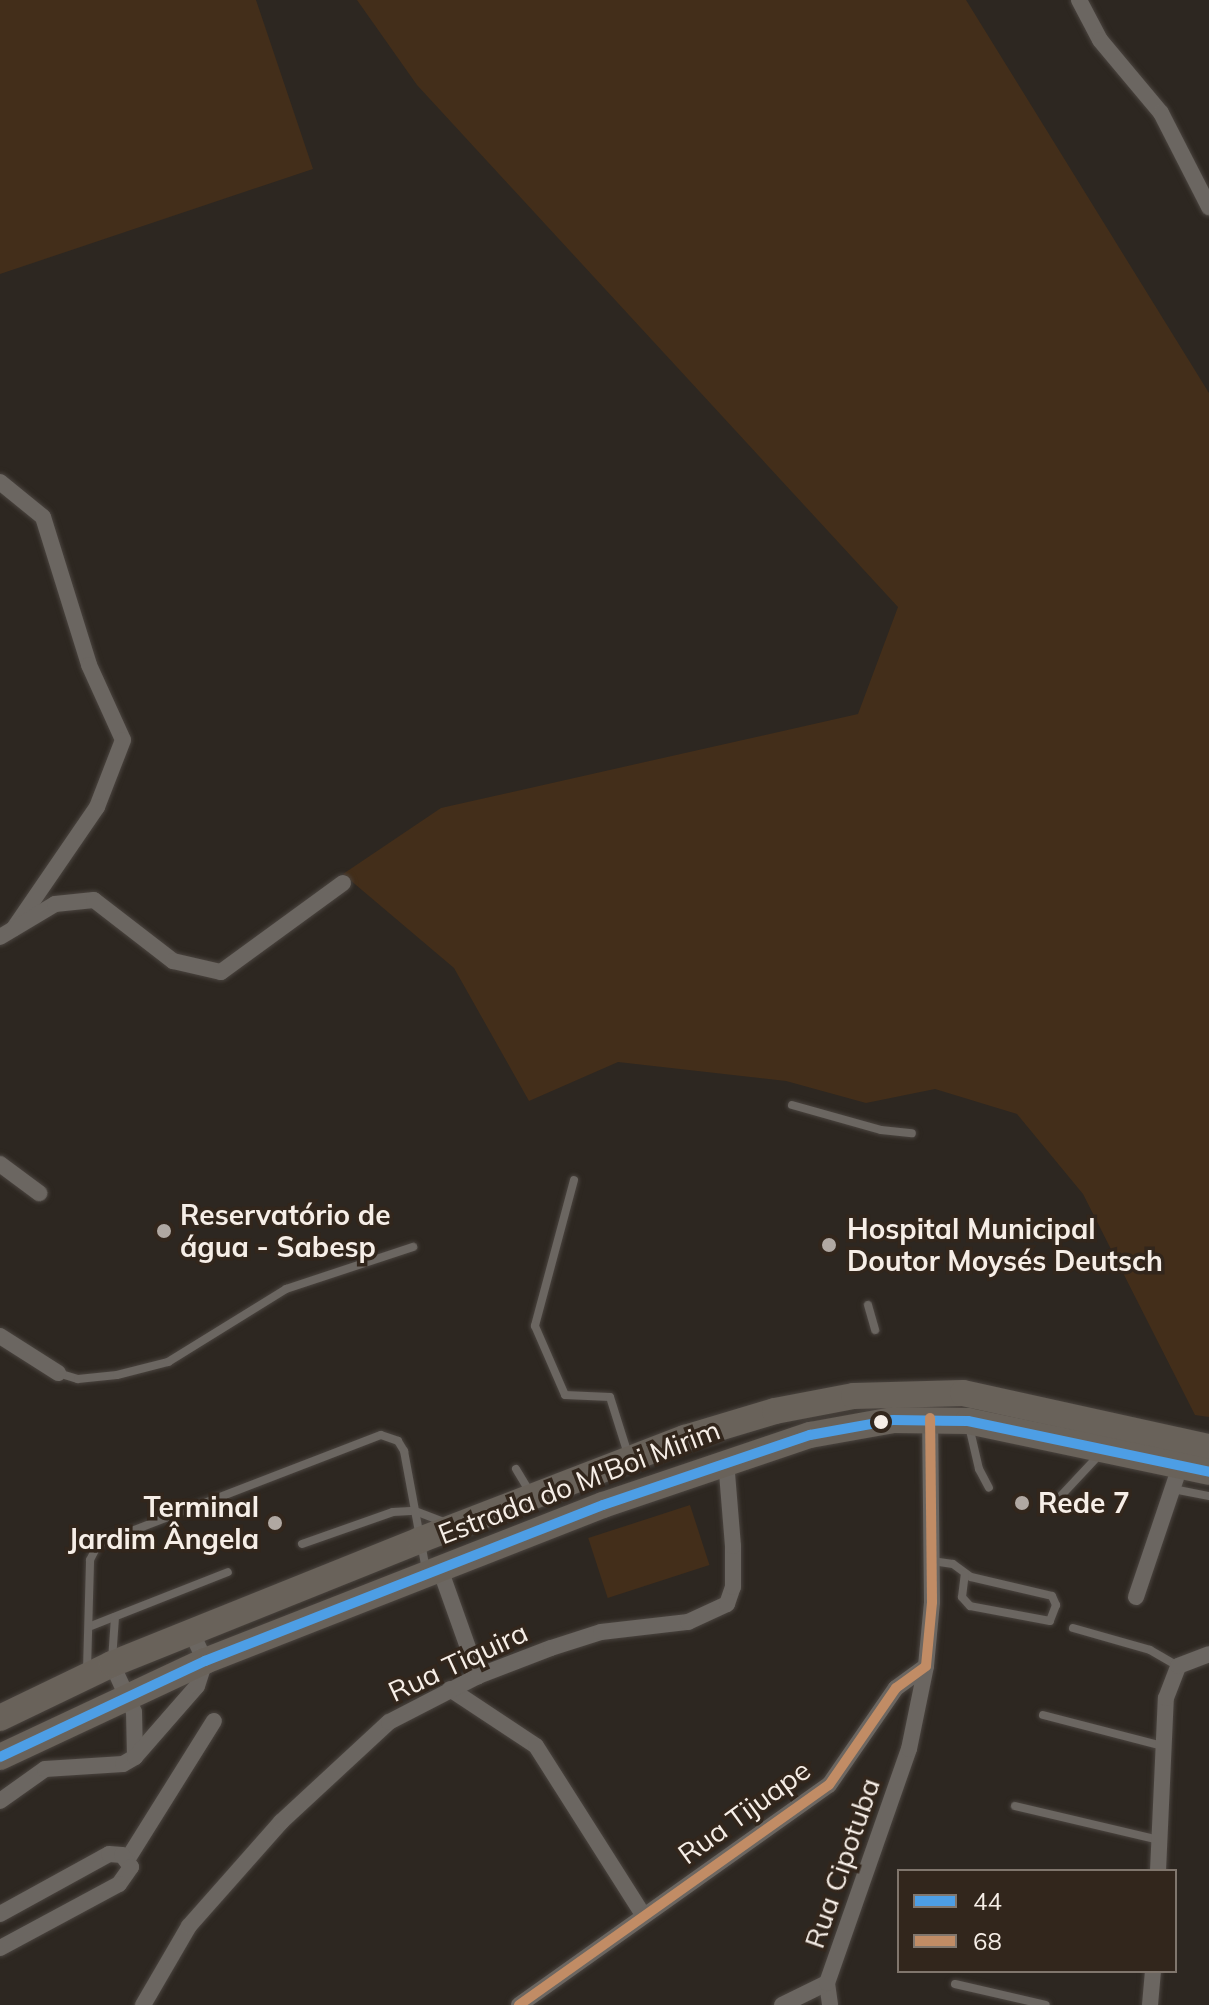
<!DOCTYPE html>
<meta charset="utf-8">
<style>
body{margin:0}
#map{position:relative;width:1209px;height:2005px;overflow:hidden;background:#2d2721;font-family:Mulish,sans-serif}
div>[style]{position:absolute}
.green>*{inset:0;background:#432e1a;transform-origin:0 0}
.roads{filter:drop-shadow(0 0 2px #4a443f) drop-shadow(0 0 2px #4a443f)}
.lane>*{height:8px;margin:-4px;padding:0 4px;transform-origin:4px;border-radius:4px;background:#6b6661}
.street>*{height:16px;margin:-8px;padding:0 8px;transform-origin:8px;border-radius:8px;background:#6b6661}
.primary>*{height:26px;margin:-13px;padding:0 13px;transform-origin:13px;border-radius:13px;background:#69625a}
.bus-1>*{height:10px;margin:-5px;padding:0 5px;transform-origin:5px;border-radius:5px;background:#4d9ee5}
.bus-2>*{height:10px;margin:-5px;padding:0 5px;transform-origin:5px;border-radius:5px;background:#c18c65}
.dots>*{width:22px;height:22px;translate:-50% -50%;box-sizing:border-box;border:4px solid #32261c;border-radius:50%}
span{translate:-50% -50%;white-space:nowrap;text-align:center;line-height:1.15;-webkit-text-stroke:7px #32261c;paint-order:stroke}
.poi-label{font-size:28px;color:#f6eee7;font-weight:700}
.left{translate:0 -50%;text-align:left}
.right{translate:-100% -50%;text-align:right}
.street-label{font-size:28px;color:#f6eee7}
.legend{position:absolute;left:897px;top:1869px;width:280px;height:104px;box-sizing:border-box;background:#32261c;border:2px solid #80766d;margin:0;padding:10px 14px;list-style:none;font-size:24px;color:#f6eee7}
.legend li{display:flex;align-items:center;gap:16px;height:40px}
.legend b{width:40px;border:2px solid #80766d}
</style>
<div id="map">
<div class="green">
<div style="clip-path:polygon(0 0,256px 0,313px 169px,0 274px)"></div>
<div style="clip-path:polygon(357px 0,966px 0,1209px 393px,1209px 1417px,1195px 1415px,1083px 1194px,1017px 1114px,935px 1089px,866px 1103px,786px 1081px,618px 1062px,529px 1101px,454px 968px,343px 874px,441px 808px,858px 714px,898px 607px,417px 85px)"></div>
<div style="left:690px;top:1505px;width:63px;height:107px;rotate:72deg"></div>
</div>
<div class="roads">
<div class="lane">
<div style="left:792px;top:1105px;width:92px;rotate:15.7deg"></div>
<div style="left:881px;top:1130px;width:31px;rotate:6deg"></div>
<div style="left:574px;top:1180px;width:151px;rotate:105deg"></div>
<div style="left:535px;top:1326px;width:75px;rotate:66.5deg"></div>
<div style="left:565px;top:1395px;width:45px;rotate:2.5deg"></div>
<div style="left:610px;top:1397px;width:60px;rotate:72.5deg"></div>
<div style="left:868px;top:1305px;width:26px;rotate:74deg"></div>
<div style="left:58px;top:1373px;width:21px;rotate:17deg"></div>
<div style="left:78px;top:1379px;width:39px;rotate:-6deg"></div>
<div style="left:117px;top:1375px;width:53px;rotate:-14.3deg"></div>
<div style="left:168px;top:1362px;width:139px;rotate:-31.7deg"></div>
<div style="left:286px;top:1289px;width:134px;rotate:-18.3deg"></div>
<div style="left:969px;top:1426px;width:44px;rotate:76.9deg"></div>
<div style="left:979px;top:1469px;width:21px;rotate:62deg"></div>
<div style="left:516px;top:1469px;width:29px;rotate:59deg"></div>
<div style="left:1173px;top:1489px;width:37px;rotate:11deg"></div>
<div style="left:1057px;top:1500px;width:63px;rotate:-46.9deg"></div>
<div style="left:302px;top:1544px;width:96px;rotate:-19.4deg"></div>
<div style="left:393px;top:1512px;width:22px;rotate:-3deg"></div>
<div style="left:415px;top:1511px;width:33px;rotate:21deg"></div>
<div style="left:932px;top:1561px;width:21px;rotate:8deg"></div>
<div style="left:953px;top:1564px;width:22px;rotate:36deg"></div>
<div style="left:971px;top:1577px;width:83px;rotate:13.2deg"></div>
<div style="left:1052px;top:1596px;width:10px;rotate:66deg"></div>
<div style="left:1056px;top:1605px;width:17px;rotate:111deg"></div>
<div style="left:1050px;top:1621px;width:81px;rotate:-169.4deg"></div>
<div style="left:970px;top:1606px;width:12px;rotate:-132deg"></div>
<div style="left:962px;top:1597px;width:23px;rotate:-83deg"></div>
<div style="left:91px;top:1626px;width:147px;rotate:-21.5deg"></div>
<div style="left:1073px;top:1628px;width:80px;rotate:15.9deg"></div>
<div style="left:1150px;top:1650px;width:32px;rotate:30deg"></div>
<div style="left:112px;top:1660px;width:43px;rotate:-86deg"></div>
<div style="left:87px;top:1670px;width:110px;rotate:-88.4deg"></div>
<div style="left:90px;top:1560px;width:18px;rotate:-63deg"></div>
<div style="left:98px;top:1544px;width:303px;rotate:-21.1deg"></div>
<div style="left:381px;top:1435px;width:18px;rotate:19deg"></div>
<div style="left:398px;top:1441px;width:12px;rotate:59deg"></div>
<div style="left:404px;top:1451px;width:121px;rotate:79.5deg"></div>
<div style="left:1043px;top:1715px;width:124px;rotate:14.5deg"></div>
<div style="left:1015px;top:1806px;width:148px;rotate:13.3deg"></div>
<div style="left:955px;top:1984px;width:93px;rotate:13deg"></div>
</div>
<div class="street">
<div style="left:1079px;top:0;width:45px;rotate:62.3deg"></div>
<div style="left:1100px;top:40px;width:95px;rotate:50.1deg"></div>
<div style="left:1161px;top:113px;width:106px;rotate:62.9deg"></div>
<div style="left:0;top:482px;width:55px;rotate:39.1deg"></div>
<div style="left:43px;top:517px;width:155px;rotate:72.7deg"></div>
<div style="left:89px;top:665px;width:82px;rotate:65.6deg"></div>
<div style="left:123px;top:740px;width:72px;rotate:111.2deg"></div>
<div style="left:97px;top:807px;width:147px;rotate:124.4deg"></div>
<div style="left:0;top:937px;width:64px;rotate:-31deg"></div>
<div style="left:55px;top:904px;width:39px;rotate:-6deg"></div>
<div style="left:94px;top:900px;width:100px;rotate:37.7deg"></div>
<div style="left:173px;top:961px;width:49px;rotate:12.9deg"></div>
<div style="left:221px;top:972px;width:151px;rotate:-36.1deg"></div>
<div style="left:0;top:1164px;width:49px;rotate:36.6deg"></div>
<div style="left:0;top:1336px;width:69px;rotate:32.5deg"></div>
<div style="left:440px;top:1569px;width:114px;rotate:70.4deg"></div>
<div style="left:1136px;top:1597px;width:138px;rotate:-71.4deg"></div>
<div style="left:112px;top:1664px;width:53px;rotate:65.4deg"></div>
<div style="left:134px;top:1712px;width:45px;rotate:88.7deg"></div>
<div style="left:450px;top:1689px;width:103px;rotate:33.5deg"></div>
<div style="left:536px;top:1746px;width:201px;rotate:57.6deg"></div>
<div style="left:0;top:1801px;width:55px;rotate:-35.4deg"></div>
<div style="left:45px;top:1769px;width:78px;rotate:-3.7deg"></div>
<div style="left:123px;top:1764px;width:14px;rotate:-30deg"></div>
<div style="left:135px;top:1757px;width:94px;rotate:-48.9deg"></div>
<div style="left:197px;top:1686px;width:26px;rotate:-72deg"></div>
<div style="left:205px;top:1661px;width:33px;rotate:-115deg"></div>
<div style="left:127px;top:1860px;width:164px;rotate:-58deg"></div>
<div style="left:1158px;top:1871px;width:173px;rotate:-87.4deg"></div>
<div style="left:1166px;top:1698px;width:34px;rotate:-69deg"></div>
<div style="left:1178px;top:1666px;width:33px;rotate:-21deg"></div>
<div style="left:0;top:1914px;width:124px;rotate:-28.8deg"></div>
<div style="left:109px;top:1854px;width:13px;rotate:4deg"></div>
<div style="left:122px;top:1855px;width:15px;rotate:53deg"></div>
<div style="left:131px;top:1867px;width:21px;rotate:125deg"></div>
<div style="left:119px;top:1884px;width:135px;rotate:151.7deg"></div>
<div style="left:827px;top:1983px;width:22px;rotate:82deg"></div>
<div style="left:143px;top:2005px;width:91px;rotate:-59.8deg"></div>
<div style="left:189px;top:1926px;width:139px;rotate:-48.5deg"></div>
<div style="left:281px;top:1822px;width:147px;rotate:-42.8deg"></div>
<div style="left:389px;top:1722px;width:100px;rotate:-27.3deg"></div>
<div style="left:478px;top:1676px;width:78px;rotate:-21deg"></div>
<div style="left:551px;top:1648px;width:52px;rotate:-17.7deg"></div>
<div style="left:601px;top:1632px;width:88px;rotate:-6.6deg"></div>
<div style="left:688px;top:1622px;width:43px;rotate:-24.8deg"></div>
<div style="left:727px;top:1604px;width:18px;rotate:-71deg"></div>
<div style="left:733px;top:1587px;width:41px;rotate:-90deg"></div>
<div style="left:733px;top:1546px;width:85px;rotate:-94.7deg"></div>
<div style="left:519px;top:2005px;width:380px;rotate:-35.4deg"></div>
<div style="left:829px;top:1785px;width:118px;rotate:-55.4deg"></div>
<div style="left:896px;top:1688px;width:37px;rotate:-36deg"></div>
<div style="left:926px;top:1666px;width:64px;rotate:-84.6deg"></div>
<div style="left:932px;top:1602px;width:184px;rotate:-90.6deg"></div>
<div style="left:782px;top:2005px;width:50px;rotate:-26.1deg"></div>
<div style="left:827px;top:1983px;width:248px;rotate:-70.7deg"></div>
<div style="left:909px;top:1749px;width:85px;rotate:-78.4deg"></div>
<div style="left:1150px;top:2005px;width:34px;rotate:-85deg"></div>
</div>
<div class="primary">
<div style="left:0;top:1718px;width:124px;rotate:-25.7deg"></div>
<div style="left:112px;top:1664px;width:332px;rotate:-21.9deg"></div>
<div style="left:420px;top:1540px;width:284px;rotate:-21.1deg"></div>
<div style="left:685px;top:1438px;width:94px;rotate:-16.7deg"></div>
<div style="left:775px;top:1411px;width:80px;rotate:-10.8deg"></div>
<div style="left:854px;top:1396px;width:109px;rotate:-1.6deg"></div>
<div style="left:963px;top:1393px;width:252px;rotate:12.4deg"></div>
<div style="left:0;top:1757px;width:226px;rotate:-25.1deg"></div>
<div style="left:205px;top:1661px;width:427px;rotate:-21.4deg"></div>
<div style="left:603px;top:1505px;width:219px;rotate:-18.7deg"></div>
<div style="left:810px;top:1435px;width:84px;rotate:-10.2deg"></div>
<div style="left:893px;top:1420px;width:75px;rotate:0.8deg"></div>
<div style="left:968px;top:1421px;width:246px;rotate:11.9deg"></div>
</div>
</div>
<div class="bus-1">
<div style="left:0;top:1757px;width:226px;rotate:-25.1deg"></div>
<div style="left:205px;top:1661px;width:427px;rotate:-21.4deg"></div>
<div style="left:603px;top:1505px;width:219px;rotate:-18.7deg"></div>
<div style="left:810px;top:1435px;width:84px;rotate:-10.2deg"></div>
<div style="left:893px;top:1420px;width:75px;rotate:0.8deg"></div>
<div style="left:968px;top:1421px;width:246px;rotate:11.9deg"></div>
</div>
<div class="bus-2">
<div style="left:519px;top:2005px;width:380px;rotate:-35.4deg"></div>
<div style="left:829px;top:1785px;width:118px;rotate:-55.4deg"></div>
<div style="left:896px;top:1688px;width:37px;rotate:-36deg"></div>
<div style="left:926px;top:1666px;width:64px;rotate:-84.6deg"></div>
<div style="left:932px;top:1602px;width:184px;rotate:-90.6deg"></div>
</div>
<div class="dots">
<div style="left:164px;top:1231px;background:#b0a8a2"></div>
<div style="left:829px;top:1245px;background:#b0a8a2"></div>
<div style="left:881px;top:1422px;background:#f6eee7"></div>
<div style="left:1022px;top:1503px;background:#b0a8a2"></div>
<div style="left:275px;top:1523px;background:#b0a8a2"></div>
</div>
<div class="poi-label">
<span class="left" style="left:180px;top:1231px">Reservatório de<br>água - Sabesp</span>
<span class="left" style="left:847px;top:1245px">Hospital Municipal<br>Doutor Moysés Deutsch</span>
<span class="left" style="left:1038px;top:1503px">Rede 7</span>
<span class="right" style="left:259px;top:1523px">Terminal<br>Jardim Ângela</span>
</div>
<div class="street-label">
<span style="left:579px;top:1482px;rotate:-21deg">Estrada do M'Boi Mirim</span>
<span style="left:458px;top:1662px;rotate:-25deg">Rua Tiquira</span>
<span style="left:744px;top:1812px;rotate:-36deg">Rua Tijuape</span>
<span style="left:842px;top:1863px;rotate:-71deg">Rua Cipotuba</span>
</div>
<ul class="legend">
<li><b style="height:10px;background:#4d9ee5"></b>44</li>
<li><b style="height:10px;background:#c18c65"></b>68</li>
</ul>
</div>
